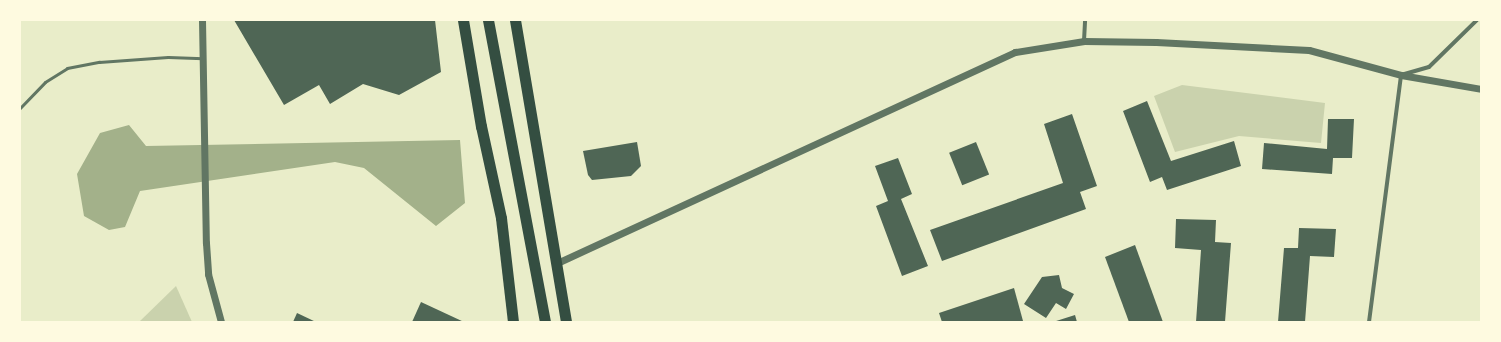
<!DOCTYPE html>
<style>
body{margin:0}
#map{position:relative;width:1501px;height:342px;overflow:hidden;background:#e9edc9;font-family:"Work Sans",sans-serif}
div>[style]{position:absolute}
.green>*{inset:0;background:#cad2ad}
.water>*{inset:0;background:#a3b18a}
.building>*{inset:0;background:#4f6655;transform-origin:0 0}
.service>*{height:3px;margin:-1.5px;padding:0 1.5px;transform-origin:1.5px;border-radius:1.5px;background:#617663}
.minor>*{height:4px;margin:-2px;padding:0 2px;transform-origin:2px;border-radius:2px;background:#617663}
.tertiary>*{height:7px;margin:-3.5px;padding:0 3.5px;transform-origin:3.5px;border-radius:3.5px;background:#617663}
.trunk>*{height:11px;margin:-5.5px;padding:0 5.5px;transform-origin:5.5px;border-radius:5.5px;background:#344e41}
span{translate:-50% -50%;white-space:nowrap;text-align:center;line-height:1.15;-webkit-text-stroke:4px #fefae0;paint-order:stroke}
.frame{position:absolute;inset:0;border:21px solid #fefae0;pointer-events:none}
</style>
<div id="map">
<div class="green">
<div style="clip-path:polygon(1182px 85px,1325px 103px,1321px 143px,1239px 136px,1175px 152px,1154px 96px)"></div>
<div style="clip-path:polygon(176px 286px,192px 322px,139px 322px)"></div>
</div>
<div class="water">
<div style="clip-path:polygon(129px 125px,146px 146px,460px 140px,465px 203px,436px 226px,364px 168px,335px 162px,140px 191px,125px 227px,109px 230px,84px 216px,77px 174px,100px 133px)"></div>
</div>
<div class="building">
<div style="clip-path:polygon(234px 20px,435px 20px,441px 72px,399px 95px,363px 84px,330px 104px,319px 85px,284px 105px)"></div>
<div style="clip-path:polygon(1147px 101px,1171px 161px,1234px 141px,1241px 166px,1167px 190px,1162px 177px,1150px 182px,1123px 111px)"></div>
<div style="clip-path:polygon(1072px 114px,1097px 186px,1080px 192px,1086px 209px,942px 261px,930px 230px,1063px 183px,1044px 124px)"></div>
<div style="clip-path:polygon(1328px 119px,1354px 119px,1352px 158px,1333px 158px,1332px 174px,1262px 169px,1264px 143px,1327px 149px)"></div>
<div style="clip-path:polygon(637px 142px,641px 166px,631px 176px,592px 180px,588px 175px,583px 151px)"></div>
<div style="left:976px;top:142px;width:35px;height:29px;rotate:68deg"></div>
<div style="clip-path:polygon(898px 158px,912px 194px,901px 199px,928px 266px,902px 276px,876px 206px,888px 201px,875px 166px)"></div>
<div style="clip-path:polygon(1176px 219px,1216px 220px,1215px 242px,1231px 243px,1225px 322px,1196px 322px,1201px 250px,1175px 248px)"></div>
<div style="clip-path:polygon(1299px 228px,1336px 229px,1334px 257px,1310px 256px,1305px 322px,1278px 322px,1284px 248px,1298px 248px)"></div>
<div style="clip-path:polygon(1135px 245px,1163px 322px,1129px 322px,1105px 257px)"></div>
<div style="clip-path:polygon(1059px 275px,1062px 288px,1074px 294px,1066px 309px,1056px 303px,1046px 318px,1024px 304px,1042px 277px)"></div>
<div style="clip-path:polygon(1014px 288px,1023px 321px,942px 322px,939px 313px)"></div>
<div style="clip-path:polygon(421px 302px,464px 322px,412px 322px)"></div>
<div style="clip-path:polygon(297px 313px,316px 322px,293px 322px)"></div>
<div style="clip-path:polygon(1075px 315px,1077px 322px,1053px 322px)"></div>
</div>
<div class="service">
<div style="left:20px;top:108px;width:36px;rotate:-46deg"></div>
<div style="left:45px;top:82px;width:26px;rotate:-32deg"></div>
<div style="left:67px;top:68px;width:33px;rotate:-11deg"></div>
<div style="left:99px;top:62px;width:69px;rotate:-4.1deg"></div>
<div style="left:168px;top:57px;width:35px;rotate:2deg"></div>
</div>
<div class="minor">
<div style="left:1084px;top:41px;width:21px;rotate:-87deg"></div>
<div style="left:1369px;top:322px;width:249px;rotate:-82.6deg"></div>
<div style="left:1401px;top:75px;width:29px;rotate:-16deg"></div>
<div style="left:1429px;top:67px;width:67px;rotate:-44.4deg"></div>
</div>
<div class="tertiary">
<div style="left:202px;top:20px;width:223px;rotate:89deg"></div>
<div style="left:206px;top:243px;width:31px;rotate:86deg"></div>
<div style="left:208px;top:274px;width:50px;rotate:74.8deg"></div>
<div style="left:557px;top:263px;width:504px;rotate:-24.74deg"></div>
<div style="left:1015px;top:52px;width:70px;rotate:-9.1deg"></div>
<div style="left:1084px;top:41px;width:72px;rotate:0.8deg"></div>
<div style="left:1156px;top:42px;width:153px;rotate:3deg"></div>
<div style="left:1309px;top:50px;width:95px;rotate:15.2deg"></div>
<div style="left:1401px;top:75px;width:81px;rotate:9.9deg"></div>
</div>
<div class="trunk">
<div style="left:463px;top:20px;width:108px;rotate:80.4deg"></div>
<div style="left:481px;top:126px;width:94px;rotate:77.7deg"></div>
<div style="left:501px;top:218px;width:105px;rotate:83.4deg"></div>
<div style="left:488px;top:20px;width:307px;rotate:79.3deg"></div>
<div style="left:515px;top:20px;width:306px;rotate:80.4deg"></div>
</div>
<div class="frame"></div>
</div>
